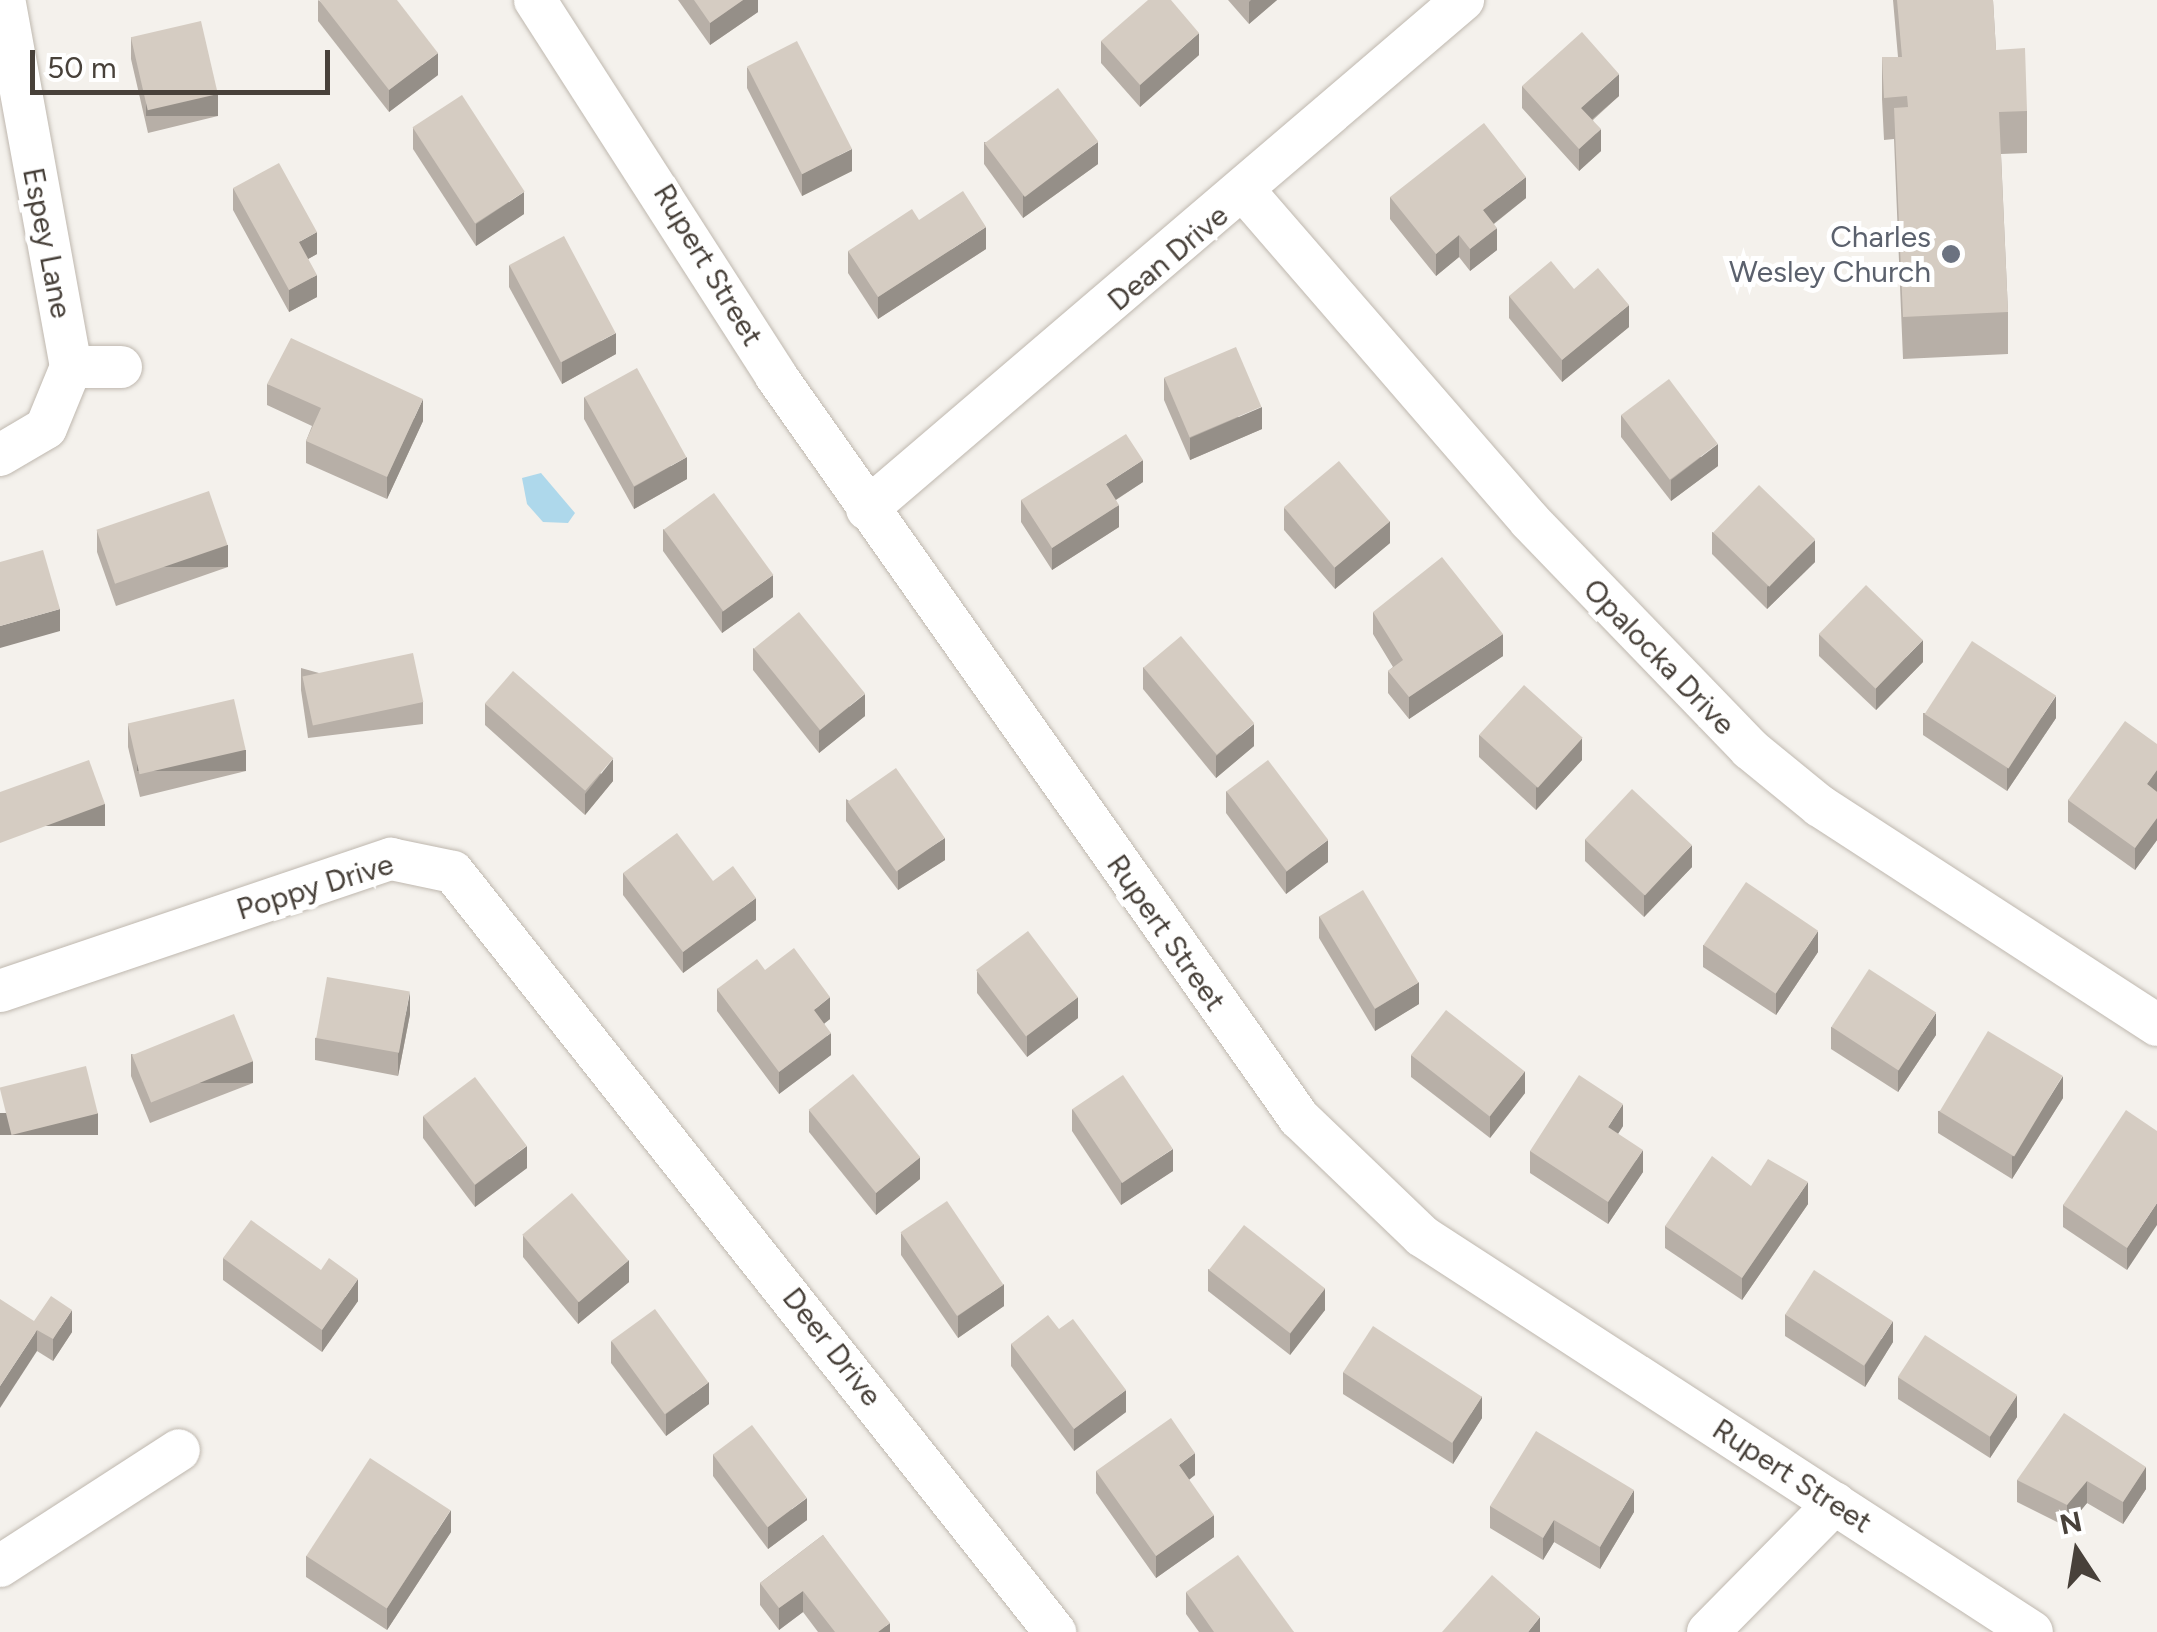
<!DOCTYPE html>
<style>
body{margin:0}
#map{position:relative;width:2157px;height:1632px;overflow:hidden;background:#f4f1ec;font-family:Figtree,sans-serif}
div>[style]{position:absolute}
.water>*{inset:0;background:#aed8eb}
.roads{filter:drop-shadow(0 0 2px #bfb8af) drop-shadow(0 0 2px #bfb8af)}
.street>*{height:42px;margin:-21px;padding:0 21px;transform-origin:21px;border-radius:21px;background:#fff}
.wall>*{inset:0;background:#b7afa7}
.shaded-wall>*{inset:0;background:#958f88;transform-origin:0 0}
.building>*{inset:0;background:#d5ccc2;transform-origin:0 0}
.dots>*{width:28px;height:28px;translate:-50% -50%;box-sizing:border-box;border:5px solid #fff;border-radius:50%}
span{translate:-50% -50%;white-space:nowrap;text-align:center;line-height:1.15;-webkit-text-stroke:10px #fff;paint-order:stroke}
.worship-label{font-size:30px;color:#5b616d}
.right{translate:-100% -50%;text-align:right}
.street-label{font-size:30px;color:#48413a}
.north{position:absolute;left:2027px;top:1502px;width:100px;height:100px;-webkit-text-stroke:8px #fff;paint-order:stroke;rotate:348deg;font-size:28px;font-weight:700;line-height:40px;text-align:center;color:#48413a}
.north::after{content:'';display:block;margin:auto;width:35px;height:45px;background:#48413a;clip-path:polygon(50% 0,100% 100%,50% 72%,0 100%)}
.scale{position:absolute;left:30px;top:50px;width:300px;height:45px;box-sizing:border-box;border:5px solid #48413a;border-top:0;padding-left:12px;font-size:30px;line-height:35px;white-space:nowrap;color:#48413a;-webkit-text-stroke:8px #fff;paint-order:stroke}
</style>
<div id="map">
<div class="water">
<div style="clip-path:polygon(541px 473px,575px 513px,568px 523px,543px 522px,527px 504px,522px 478px)"></div>
</div>
<div class="roads">
<div class="street">
<div style="left:535px;top:0;width:447px;rotate:57.3deg"></div>
<div style="left:776px;top:376px;width:908px;rotate:54.82deg"></div>
<div style="left:1299px;top:1118px;width:170px;rotate:43.8deg"></div>
<div style="left:1422px;top:1236px;width:727px;rotate:32.99deg"></div>
<div style="left:1246px;top:193px;width:434px;rotate:49.1deg"></div>
<div style="left:1530px;top:521px;width:317px;rotate:46deg"></div>
<div style="left:1750px;top:749px;width:90px;rotate:39.2deg"></div>
<div style="left:1820px;top:806px;width:402px;rotate:33deg"></div>
<div style="left:71px;top:367px;width:50px"></div>
<div style="left:0;top:455px;width:53px;rotate:-30.4deg"></div>
<div style="left:46px;top:428px;width:66px;rotate:-67.7deg"></div>
<div style="left:71px;top:367px;width:373px;rotate:-100.3deg"></div>
<div style="left:867px;top:509px;width:784px;rotate:-40.5deg"></div>
<div style="left:0;top:991px;width:413px;rotate:-18.7deg"></div>
<div style="left:391px;top:859px;width:63px;rotate:11.8deg"></div>
<div style="left:453px;top:872px;width:970px;rotate:51.62deg"></div>
<div style="left:0;top:1566px;width:213px;rotate:-32.9deg"></div>
<div style="left:1708px;top:1632px;width:181px;rotate:-45.4deg"></div>
</div>
</div>
<div class="wall">
<div style="clip-path:polygon(318px 0,438px 75px,389px 112px,318px 21px)"></div>
<div style="clip-path:polygon(678px 0,758px 0,758px 12px,710px 45px)"></div>
<div style="clip-path:polygon(1228px 0,1277px 0,1249px 24px)"></div>
<div style="clip-path:polygon(1893px 0,1993px 0,1996px 50px,2027px 111px,2027px 153px,2001px 154px,2008px 312px,2008px 354px,1903px 359px,1894px 139px,1884px 140px,1882px 99px,1882px 57px,1898px 57px)"></div>
<div style="clip-path:polygon(131px 37px,218px 116px,148px 133px,131px 59px)"></div>
<div style="clip-path:polygon(1101px 41px,1199px 55px,1140px 107px,1101px 63px)"></div>
<div style="clip-path:polygon(747px 67px,852px 171px,802px 196px,747px 88px)"></div>
<div style="clip-path:polygon(1522px 86px,1619px 96px,1593px 120px,1601px 151px,1579px 171px,1522px 108px)"></div>
<div style="clip-path:polygon(413px 127px,524px 214px,476px 246px,413px 149px)"></div>
<div style="clip-path:polygon(984px 142px,1098px 164px,1023px 218px,984px 164px)"></div>
<div style="clip-path:polygon(233px 188px,317px 254px,308px 259px,317px 297px,289px 312px,233px 210px)"></div>
<div style="clip-path:polygon(1390px 197px,1526px 198px,1494px 224px,1497px 250px,1470px 271px,1459px 257px,1436px 276px,1390px 219px)"></div>
<div style="clip-path:polygon(986px 249px,878px 319px,848px 273px,848px 251px)"></div>
<div style="clip-path:polygon(509px 265px,616px 354px,562px 384px,509px 287px)"></div>
<div style="clip-path:polygon(1574px 289px,1629px 327px,1562px 382px,1509px 318px,1509px 296px)"></div>
<div style="clip-path:polygon(1164px 378px,1262px 429px,1190px 460px,1164px 400px)"></div>
<div style="clip-path:polygon(267px 384px,423px 421px,387px 499px,306px 463px,306px 441px,312px 426px,267px 405px)"></div>
<div style="clip-path:polygon(584px 397px,687px 479px,634px 509px,584px 419px)"></div>
<div style="clip-path:polygon(1621px 415px,1718px 466px,1671px 501px,1621px 437px)"></div>
<div style="clip-path:polygon(1143px 482px,1116px 500px,1119px 527px,1052px 570px,1021px 522px,1021px 500px)"></div>
<div style="clip-path:polygon(1284px 508px,1390px 543px,1335px 589px,1284px 530px)"></div>
<div style="clip-path:polygon(663px 529px,773px 597px,722px 633px,663px 551px)"></div>
<div style="clip-path:polygon(97px 530px,228px 567px,116px 606px,97px 552px)"></div>
<div style="clip-path:polygon(1712px 532px,1815px 562px,1767px 609px,1712px 554px)"></div>
<div style="clip-path:polygon(1373px 612px,1503px 656px,1409px 719px,1388px 693px,1388px 671px,1393px 667px,1373px 634px)"></div>
<div style="clip-path:polygon(1819px 634px,1923px 662px,1876px 710px,1819px 656px)"></div>
<div style="clip-path:polygon(753px 648px,865px 716px,819px 753px,753px 670px)"></div>
<div style="clip-path:polygon(1143px 667px,1254px 746px,1216px 778px,1143px 689px)"></div>
<div style="clip-path:polygon(301px 668px,423px 702px,423px 724px,308px 738px,301px 690px)"></div>
<div style="clip-path:polygon(485px 703px,613px 781px,585px 815px,485px 725px)"></div>
<div style="clip-path:polygon(1923px 713px,2056px 718px,2007px 791px,1923px 735px)"></div>
<div style="clip-path:polygon(128px 725px,246px 771px,140px 797px,128px 747px)"></div>
<div style="clip-path:polygon(1479px 735px,1582px 760px,1536px 810px,1479px 757px)"></div>
<div style="clip-path:polygon(2157px 744px,2157px 840px,2135px 870px,2068px 822px,2068px 800px)"></div>
<div style="clip-path:polygon(1226px 791px,1328px 862px,1286px 894px,1226px 813px)"></div>
<div style="clip-path:polygon(846px 799px,945px 860px,898px 890px,846px 821px)"></div>
<div style="clip-path:polygon(1585px 839px,1692px 867px,1644px 917px,1585px 861px)"></div>
<div style="clip-path:polygon(623px 873px,713px 881px,756px 920px,683px 973px,623px 895px)"></div>
<div style="clip-path:polygon(1319px 916px,1419px 1004px,1375px 1031px,1319px 938px)"></div>
<div style="clip-path:polygon(1703px 945px,1818px 952px,1776px 1015px,1703px 967px)"></div>
<div style="clip-path:polygon(765px 970px,830px 1019px,824px 1023px,831px 1055px,779px 1094px,717px 1011px,717px 989px)"></div>
<div style="clip-path:polygon(977px 971px,1078px 1018px,1027px 1057px,977px 993px)"></div>
<div style="clip-path:polygon(410px 1014px,398px 1076px,315px 1060px,315px 1038px)"></div>
<div style="clip-path:polygon(1831px 1027px,1936px 1035px,1898px 1092px,1831px 1049px)"></div>
<div style="clip-path:polygon(131px 1054px,253px 1083px,150px 1123px,131px 1076px)"></div>
<div style="clip-path:polygon(1411px 1055px,1525px 1093px,1490px 1138px,1411px 1077px)"></div>
<div style="clip-path:polygon(2063px 1098px,2012px 1179px,1938px 1133px,1938px 1111px)"></div>
<div style="clip-path:polygon(1072px 1109px,1173px 1171px,1121px 1205px,1072px 1131px)"></div>
<div style="clip-path:polygon(809px 1110px,920px 1179px,876px 1215px,809px 1132px)"></div>
<div style="clip-path:polygon(423px 1116px,527px 1168px,475px 1207px,423px 1138px)"></div>
<div style="clip-path:polygon(1623px 1126px,1618px 1134px,1643px 1172px,1608px 1224px,1530px 1173px,1530px 1151px)"></div>
<div style="clip-path:polygon(2157px 1131px,2127px 1270px,2063px 1227px,2063px 1205px)"></div>
<div style="clip-path:polygon(1751px 1186px,1808px 1204px,1742px 1300px,1665px 1248px,1665px 1226px)"></div>
<div style="clip-path:polygon(901px 1233px,1004px 1306px,958px 1338px,901px 1255px)"></div>
<div style="clip-path:polygon(523px 1235px,629px 1282px,578px 1324px,523px 1257px)"></div>
<div style="clip-path:polygon(223px 1258px,358px 1301px,322px 1352px,223px 1280px)"></div>
<div style="clip-path:polygon(1208px 1269px,1325px 1310px,1290px 1355px,1208px 1291px)"></div>
<div style="clip-path:polygon(1785px 1314px,1893px 1342px,1865px 1387px,1785px 1336px)"></div>
<div style="clip-path:polygon(34px 1321px,72px 1332px,53px 1361px,37px 1351px)"></div>
<div style="clip-path:polygon(1059px 1329px,1126px 1412px,1074px 1451px,1011px 1366px,1011px 1344px)"></div>
<div style="clip-path:polygon(611px 1341px,709px 1404px,666px 1436px,611px 1363px)"></div>
<div style="clip-path:polygon(1343px 1372px,1482px 1418px,1453px 1464px,1343px 1394px)"></div>
<div style="clip-path:polygon(1898px 1377px,2017px 1417px,1990px 1458px,1898px 1399px)"></div>
<div style="clip-path:polygon(713px 1454px,807px 1520px,768px 1549px,713px 1476px)"></div>
<div style="clip-path:polygon(2146px 1467px,2146px 1489px,2123px 1524px,2087px 1503px,2067px 1527px,2017px 1502px,2017px 1480px)"></div>
<div style="clip-path:polygon(1096px 1471px,1195px 1475px,1189px 1480px,1214px 1537px,1156px 1578px,1096px 1493px)"></div>
<div style="clip-path:polygon(1490px 1506px,1634px 1512px,1600px 1569px,1554px 1542px,1543px 1560px,1490px 1528px)"></div>
<div style="clip-path:polygon(451px 1532px,387px 1630px,306px 1577px,306px 1556px)"></div>
<div style="clip-path:polygon(823px 1535px,890px 1632px,818px 1632px,803px 1612px,779px 1630px,760px 1605px,760px 1583px)"></div>
<div style="clip-path:polygon(1186px 1592px,1294px 1632px,1199px 1632px,1186px 1614px)"></div>
</div>
<div class="shaded-wall">
<div style="clip-path:polygon(743px 0,758px 0,758px 12px,710px 45px,710px 23px)"></div>
<div style="clip-path:polygon(1251px 0,1277px 0,1249px 24px,1249px 2px)"></div>
<div style="clip-path:polygon(1199px 33px,1199px 55px,1140px 107px,1140px 85px)"></div>
<div style="clip-path:polygon(438px 53px,438px 75px,389px 112px,389px 90px)"></div>
<div style="clip-path:polygon(1619px 74px,1619px 96px,1581px 129px,1581px 108px)"></div>
<div style="left:218px;top:94px;width:22px;height:72px;rotate:90deg"></div>
<div style="clip-path:polygon(1601px 129px,1601px 151px,1579px 171px,1579px 149px)"></div>
<div style="clip-path:polygon(1098px 142px,1098px 164px,1023px 218px,1023px 196px)"></div>
<div style="clip-path:polygon(852px 149px,852px 171px,802px 196px,802px 174px)"></div>
<div style="clip-path:polygon(1526px 177px,1526px 198px,1483px 232px,1483px 210px)"></div>
<div style="clip-path:polygon(524px 192px,524px 214px,476px 246px,476px 224px)"></div>
<div style="clip-path:polygon(986px 227px,986px 249px,878px 319px,878px 297px)"></div>
<div style="clip-path:polygon(1497px 228px,1497px 250px,1470px 271px,1470px 249px)"></div>
<div style="clip-path:polygon(317px 232px,317px 254px,299px 264px,299px 242px)"></div>
<div style="clip-path:polygon(1459px 235px,1459px 257px,1436px 276px,1436px 254px)"></div>
<div style="clip-path:polygon(317px 275px,317px 297px,289px 312px,289px 290px)"></div>
<div style="clip-path:polygon(1629px 305px,1629px 327px,1562px 382px,1562px 360px)"></div>
<div style="clip-path:polygon(616px 333px,616px 354px,562px 384px,562px 362px)"></div>
<div style="clip-path:polygon(423px 399px,423px 421px,387px 499px,387px 477px)"></div>
<div style="clip-path:polygon(1262px 407px,1262px 429px,1190px 460px,1190px 438px)"></div>
<div style="clip-path:polygon(1718px 444px,1718px 466px,1671px 501px,1671px 480px)"></div>
<div style="clip-path:polygon(687px 457px,687px 479px,634px 509px,634px 487px)"></div>
<div style="clip-path:polygon(1143px 460px,1143px 482px,1106px 506px,1106px 484px)"></div>
<div style="clip-path:polygon(1119px 505px,1119px 527px,1052px 570px,1052px 548px)"></div>
<div style="clip-path:polygon(1390px 521px,1390px 543px,1335px 589px,1335px 567px)"></div>
<div style="clip-path:polygon(1815px 540px,1815px 562px,1767px 609px,1767px 587px)"></div>
<div style="left:228px;top:545px;width:22px;height:119px;rotate:90deg"></div>
<div style="clip-path:polygon(773px 575px,773px 597px,722px 633px,722px 612px)"></div>
<div style="clip-path:polygon(60px 609px,60px 631px,0 648px,0 626px)"></div>
<div style="clip-path:polygon(1503px 634px,1503px 656px,1409px 719px,1409px 697px)"></div>
<div style="clip-path:polygon(1923px 640px,1923px 662px,1876px 710px,1876px 688px)"></div>
<div style="clip-path:polygon(865px 694px,865px 716px,819px 753px,819px 731px)"></div>
<div style="clip-path:polygon(2056px 696px,2056px 718px,2007px 791px,2007px 769px)"></div>
<div style="clip-path:polygon(1254px 724px,1254px 746px,1216px 778px,1216px 756px)"></div>
<div style="clip-path:polygon(1582px 738px,1582px 760px,1536px 810px,1536px 788px)"></div>
<div style="left:246px;top:750px;width:21px;height:109px;rotate:90deg"></div>
<div style="clip-path:polygon(613px 759px,613px 781px,585px 815px,585px 794px)"></div>
<div style="clip-path:polygon(2157px 770px,2157px 792px,2147px 784px)"></div>
<div style="left:105px;top:804px;width:22px;height:112px;rotate:90deg"></div>
<div style="clip-path:polygon(2157px 818px,2157px 840px,2135px 870px,2135px 848px)"></div>
<div style="clip-path:polygon(945px 838px,945px 860px,898px 890px,898px 868px)"></div>
<div style="clip-path:polygon(1328px 840px,1328px 862px,1286px 894px,1286px 872px)"></div>
<div style="clip-path:polygon(1692px 845px,1692px 867px,1644px 917px,1644px 895px)"></div>
<div style="clip-path:polygon(756px 898px,756px 920px,683px 973px,683px 952px)"></div>
<div style="clip-path:polygon(1818px 931px,1818px 952px,1776px 1015px,1776px 993px)"></div>
<div style="clip-path:polygon(1419px 982px,1419px 1004px,1375px 1031px,1375px 1009px)"></div>
<div style="clip-path:polygon(410px 992px,410px 1014px,398px 1076px,398px 1054px)"></div>
<div style="clip-path:polygon(830px 997px,830px 1019px,814px 1032px,814px 1010px)"></div>
<div style="clip-path:polygon(1078px 997px,1078px 1018px,1027px 1057px,1027px 1035px)"></div>
<div style="clip-path:polygon(1936px 1013px,1936px 1035px,1898px 1092px,1898px 1070px)"></div>
<div style="clip-path:polygon(831px 1033px,831px 1055px,779px 1094px,779px 1072px)"></div>
<div style="left:253px;top:1061px;width:22px;height:110px;rotate:90deg"></div>
<div style="clip-path:polygon(1525px 1071px,1525px 1093px,1490px 1138px,1490px 1116px)"></div>
<div style="clip-path:polygon(2063px 1076px,2063px 1098px,2012px 1179px,2012px 1157px)"></div>
<div style="clip-path:polygon(1623px 1104px,1623px 1126px,1608px 1149px,1608px 1127px)"></div>
<div style="left:98px;top:1113px;width:22px;height:101px;rotate:90deg"></div>
<div style="clip-path:polygon(527px 1146px,527px 1168px,475px 1207px,475px 1185px)"></div>
<div style="clip-path:polygon(1173px 1149px,1173px 1171px,1121px 1205px,1121px 1183px)"></div>
<div style="clip-path:polygon(1643px 1150px,1643px 1172px,1608px 1224px,1608px 1202px)"></div>
<div style="clip-path:polygon(920px 1157px,920px 1179px,876px 1215px,876px 1193px)"></div>
<div style="clip-path:polygon(1808px 1182px,1808px 1204px,1742px 1300px,1742px 1278px)"></div>
<div style="clip-path:polygon(2157px 1203px,2157px 1225px,2127px 1270px,2127px 1248px)"></div>
<div style="clip-path:polygon(629px 1260px,629px 1282px,578px 1324px,578px 1302px)"></div>
<div style="clip-path:polygon(358px 1279px,358px 1301px,322px 1352px,322px 1330px)"></div>
<div style="clip-path:polygon(1004px 1284px,1004px 1306px,958px 1338px,958px 1316px)"></div>
<div style="clip-path:polygon(1325px 1288px,1325px 1310px,1290px 1355px,1290px 1334px)"></div>
<div style="clip-path:polygon(72px 1310px,72px 1332px,53px 1361px,53px 1339px)"></div>
<div style="clip-path:polygon(1893px 1321px,1893px 1342px,1865px 1387px,1865px 1365px)"></div>
<div style="clip-path:polygon(37px 1330px,37px 1351px,0 1408px,0 1386px)"></div>
<div style="clip-path:polygon(709px 1382px,709px 1404px,666px 1436px,666px 1414px)"></div>
<div style="clip-path:polygon(1126px 1390px,1126px 1412px,1074px 1451px,1074px 1429px)"></div>
<div style="clip-path:polygon(2017px 1395px,2017px 1417px,1990px 1458px,1990px 1436px)"></div>
<div style="clip-path:polygon(1482px 1396px,1482px 1418px,1453px 1464px,1453px 1442px)"></div>
<div style="clip-path:polygon(1195px 1453px,1195px 1475px,1179px 1487px,1179px 1465px)"></div>
<div style="clip-path:polygon(2146px 1467px,2146px 1489px,2123px 1524px,2123px 1502px)"></div>
<div style="clip-path:polygon(2087px 1481px,2087px 1503px,2067px 1527px,2067px 1505px)"></div>
<div style="clip-path:polygon(1634px 1490px,1634px 1512px,1600px 1569px,1600px 1547px)"></div>
<div style="clip-path:polygon(807px 1498px,807px 1520px,768px 1549px,768px 1527px)"></div>
<div style="clip-path:polygon(451px 1510px,451px 1532px,387px 1630px,387px 1608px)"></div>
<div style="clip-path:polygon(1214px 1515px,1214px 1537px,1156px 1578px,1156px 1556px)"></div>
<div style="clip-path:polygon(1554px 1520px,1554px 1542px,1543px 1560px,1543px 1538px)"></div>
<div style="clip-path:polygon(803px 1591px,803px 1612px,779px 1630px,779px 1608px)"></div>
<div style="clip-path:polygon(1540px 1617px,1540px 1632px,1528px 1632px)"></div>
<div style="clip-path:polygon(890px 1623px,890px 1632px,878px 1632px)"></div>
</div>
<div class="building">
<div style="clip-path:polygon(319px 0,397px 0,438px 53px,389px 90px)"></div>
<div style="clip-path:polygon(694px 0,743px 0,710px 23px)"></div>
<div style="clip-path:polygon(1148px 0,1171px 0,1199px 33px,1140px 85px,1101px 41px)"></div>
<div style="clip-path:polygon(1897px 0,1993px 0,1996px 50px,2025px 48px,2027px 111px,1999px 112px,2008px 312px,1903px 317px,1894px 108px,1908px 107px,1907px 96px,1884px 98px,1882px 57px,1902px 57px)"></div>
<div style="left:201px;top:21px;width:75px;height:72px;rotate:77deg"></div>
<div style="clip-path:polygon(1582px 32px,1619px 74px,1581px 108px,1601px 129px,1579px 149px,1522px 86px)"></div>
<div style="left:797px;top:41px;width:121px;height:56px;rotate:63deg"></div>
<div style="left:1058px;top:88px;width:67px;height:92px;rotate:53deg"></div>
<div style="left:462px;top:95px;width:115px;height:59px;rotate:57deg"></div>
<div style="clip-path:polygon(1484px 123px,1526px 177px,1483px 210px,1497px 228px,1470px 249px,1459px 235px,1436px 254px,1390px 197px)"></div>
<div style="clip-path:polygon(279px 163px,317px 232px,299px 242px,317px 275px,289px 290px,233px 188px)"></div>
<div style="clip-path:polygon(963px 191px,986px 227px,878px 297px,848px 251px,912px 209px,919px 220px)"></div>
<div style="left:564px;top:236px;width:110px;height:62px;rotate:62deg"></div>
<div style="clip-path:polygon(1551px 261px,1574px 289px,1598px 268px,1629px 305px,1562px 360px,1509px 296px)"></div>
<div style="clip-path:polygon(291px 338px,423px 399px,387px 477px,306px 441px,321px 408px,267px 384px)"></div>
<div style="left:1236px;top:347px;width:65px;height:78px;rotate:67deg"></div>
<div style="left:637px;top:368px;width:102px;height:60px;rotate:61deg"></div>
<div style="left:1669px;top:379px;width:81px;height:60px;rotate:53deg"></div>
<div style="clip-path:polygon(1126px 434px,1143px 460px,1106px 484px,1119px 505px,1052px 548px,1021px 500px)"></div>
<div style="left:1339px;top:461px;width:79px;height:72px;rotate:50deg"></div>
<div style="left:1759px;top:485px;width:78px;height:66px;rotate:44deg"></div>
<div style="left:209px;top:491px;width:57px;height:119px;rotate:71deg"></div>
<div style="left:714px;top:493px;width:101px;height:62px;rotate:54deg"></div>
<div style="clip-path:polygon(43px 550px,60px 609px,0 626px,0 562px)"></div>
<div style="clip-path:polygon(1442px 557px,1503px 634px,1409px 697px,1388px 671px,1403px 660px,1373px 612px)"></div>
<div style="left:1866px;top:585px;width:79px;height:68px;rotate:44deg"></div>
<div style="left:799px;top:612px;width:105px;height:58px;rotate:51deg"></div>
<div style="left:1181px;top:636px;width:114px;height:49px;rotate:50deg"></div>
<div style="left:1972px;top:641px;width:100px;height:87px;rotate:33deg"></div>
<div style="left:413px;top:653px;width:50px;height:113px;rotate:78deg"></div>
<div style="left:513px;top:671px;width:133px;height:43px;rotate:41deg"></div>
<div style="left:1524px;top:685px;width:79px;height:67px;rotate:42deg"></div>
<div style="left:234px;top:699px;width:52px;height:109px;rotate:77deg"></div>
<div style="clip-path:polygon(2125px 721px,2157px 744px,2157px 770px,2147px 784px,2157px 792px,2157px 818px,2135px 848px,2068px 800px)"></div>
<div style="clip-path:polygon(89px 760px,105px 804px,0 843px,0 792px)"></div>
<div style="left:1268px;top:760px;width:100px;height:52px;rotate:53deg"></div>
<div style="left:896px;top:768px;width:85px;height:59px;rotate:55deg"></div>
<div style="left:1632px;top:789px;width:82px;height:69px;rotate:43deg"></div>
<div style="clip-path:polygon(677px 833px,713px 881px,733px 866px,756px 898px,683px 952px,623px 873px)"></div>
<div style="left:1746px;top:882px;width:87px;height:76px;rotate:34deg"></div>
<div style="left:1363px;top:890px;width:108px;height:51px;rotate:59deg"></div>
<div style="left:1028px;top:931px;width:83px;height:65px;rotate:53deg"></div>
<div style="clip-path:polygon(794px 948px,830px 997px,814px 1010px,831px 1033px,779px 1072px,717px 989px,757px 959px,765px 970px)"></div>
<div style="left:1869px;top:969px;width:80px;height:69px;rotate:33deg"></div>
<div style="left:327px;top:977px;width:84px;height:62px;rotate:10deg"></div>
<div style="left:1446px;top:1010px;width:100px;height:57px;rotate:38deg"></div>
<div style="left:234px;top:1014px;width:51px;height:110px;rotate:68deg"></div>
<div style="left:1988px;top:1031px;width:87px;height:94px;rotate:31deg"></div>
<div style="left:86px;top:1066px;width:49px;height:89px;rotate:76deg"></div>
<div style="left:853px;top:1074px;width:107px;height:57px;rotate:51deg"></div>
<div style="left:1123px;top:1075px;width:89px;height:61px;rotate:56deg"></div>
<div style="clip-path:polygon(1579px 1075px,1623px 1104px,1608px 1127px,1643px 1150px,1608px 1202px,1530px 1151px)"></div>
<div style="left:475px;top:1077px;width:86px;height:65px;rotate:53deg"></div>
<div style="clip-path:polygon(2126px 1110px,2157px 1131px,2157px 1203px,2127px 1248px,2063px 1205px)"></div>
<div style="clip-path:polygon(1712px 1156px,1751px 1186px,1768px 1159px,1808px 1182px,1742px 1278px,1665px 1226px)"></div>
<div style="left:572px;top:1193px;width:88px;height:65px;rotate:50deg"></div>
<div style="left:947px;top:1201px;width:101px;height:56px;rotate:56deg"></div>
<div style="clip-path:polygon(251px 1220px,321px 1270px,329px 1258px,358px 1279px,322px 1330px,223px 1258px)"></div>
<div style="left:1244px;top:1225px;width:103px;height:57px;rotate:38deg"></div>
<div style="left:1814px;top:1270px;width:94px;height:53px;rotate:33deg"></div>
<div style="clip-path:polygon(51px 1296px,72px 1310px,53px 1339px,37px 1330px,0 1386px,0 1299px,34px 1321px)"></div>
<div style="left:655px;top:1309px;width:91px;height:54px;rotate:54deg"></div>
<div style="clip-path:polygon(1048px 1315px,1059px 1329px,1073px 1319px,1126px 1390px,1074px 1429px,1011px 1344px)"></div>
<div style="left:1373px;top:1326px;width:130px;height:55px;rotate:33deg"></div>
<div style="left:1925px;top:1335px;width:110px;height:50px;rotate:33deg"></div>
<div style="clip-path:polygon(2064px 1413px,2146px 1467px,2123px 1502px,2087px 1481px,2067px 1505px,2017px 1480px)"></div>
<div style="clip-path:polygon(1171px 1418px,1195px 1453px,1179px 1465px,1214px 1515px,1156px 1556px,1096px 1471px)"></div>
<div style="left:752px;top:1425px;width:91px;height:49px;rotate:53deg"></div>
<div style="clip-path:polygon(1536px 1431px,1634px 1490px,1600px 1547px,1554px 1520px,1543px 1538px,1490px 1506px)"></div>
<div style="left:370px;top:1458px;width:96px;height:117px;rotate:33deg"></div>
<div style="clip-path:polygon(823px 1535px,890px 1623px,878px 1632px,835px 1632px,803px 1591px,779px 1608px,760px 1583px)"></div>
<div style="clip-path:polygon(1238px 1555px,1294px 1632px,1214px 1632px,1186px 1592px)"></div>
<div style="clip-path:polygon(1492px 1575px,1540px 1617px,1528px 1632px,1442px 1632px)"></div>
</div>
<div class="dots">
<div style="left:1951px;top:254px;background:#6b7280"></div>
</div>
<div class="worship-label">
<span class="right" style="left:1931px;top:254px">Charles<br>Wesley Church</span>
</div>
<div class="street-label">
<span style="left:47px;top:243px;rotate:79deg">Espey Lane</span>
<span style="left:1168px;top:258px;rotate:-40deg">Dean Drive</span>
<span style="left:708px;top:265px;rotate:59deg">Rupert Street</span>
<span style="left:1659px;top:657px;rotate:46deg">Opalocka Drive</span>
<span style="left:315px;top:887px;rotate:-17deg">Poppy Drive</span>
<span style="left:1166px;top:933px;rotate:55deg">Rupert Street</span>
<span style="left:832px;top:1347px;rotate:52deg">Deer Drive</span>
<span style="left:1792px;top:1476px;rotate:33deg">Rupert Street</span>
</div>
<div class="north">N</div>
<div class="scale">50 m</div>
</div>
